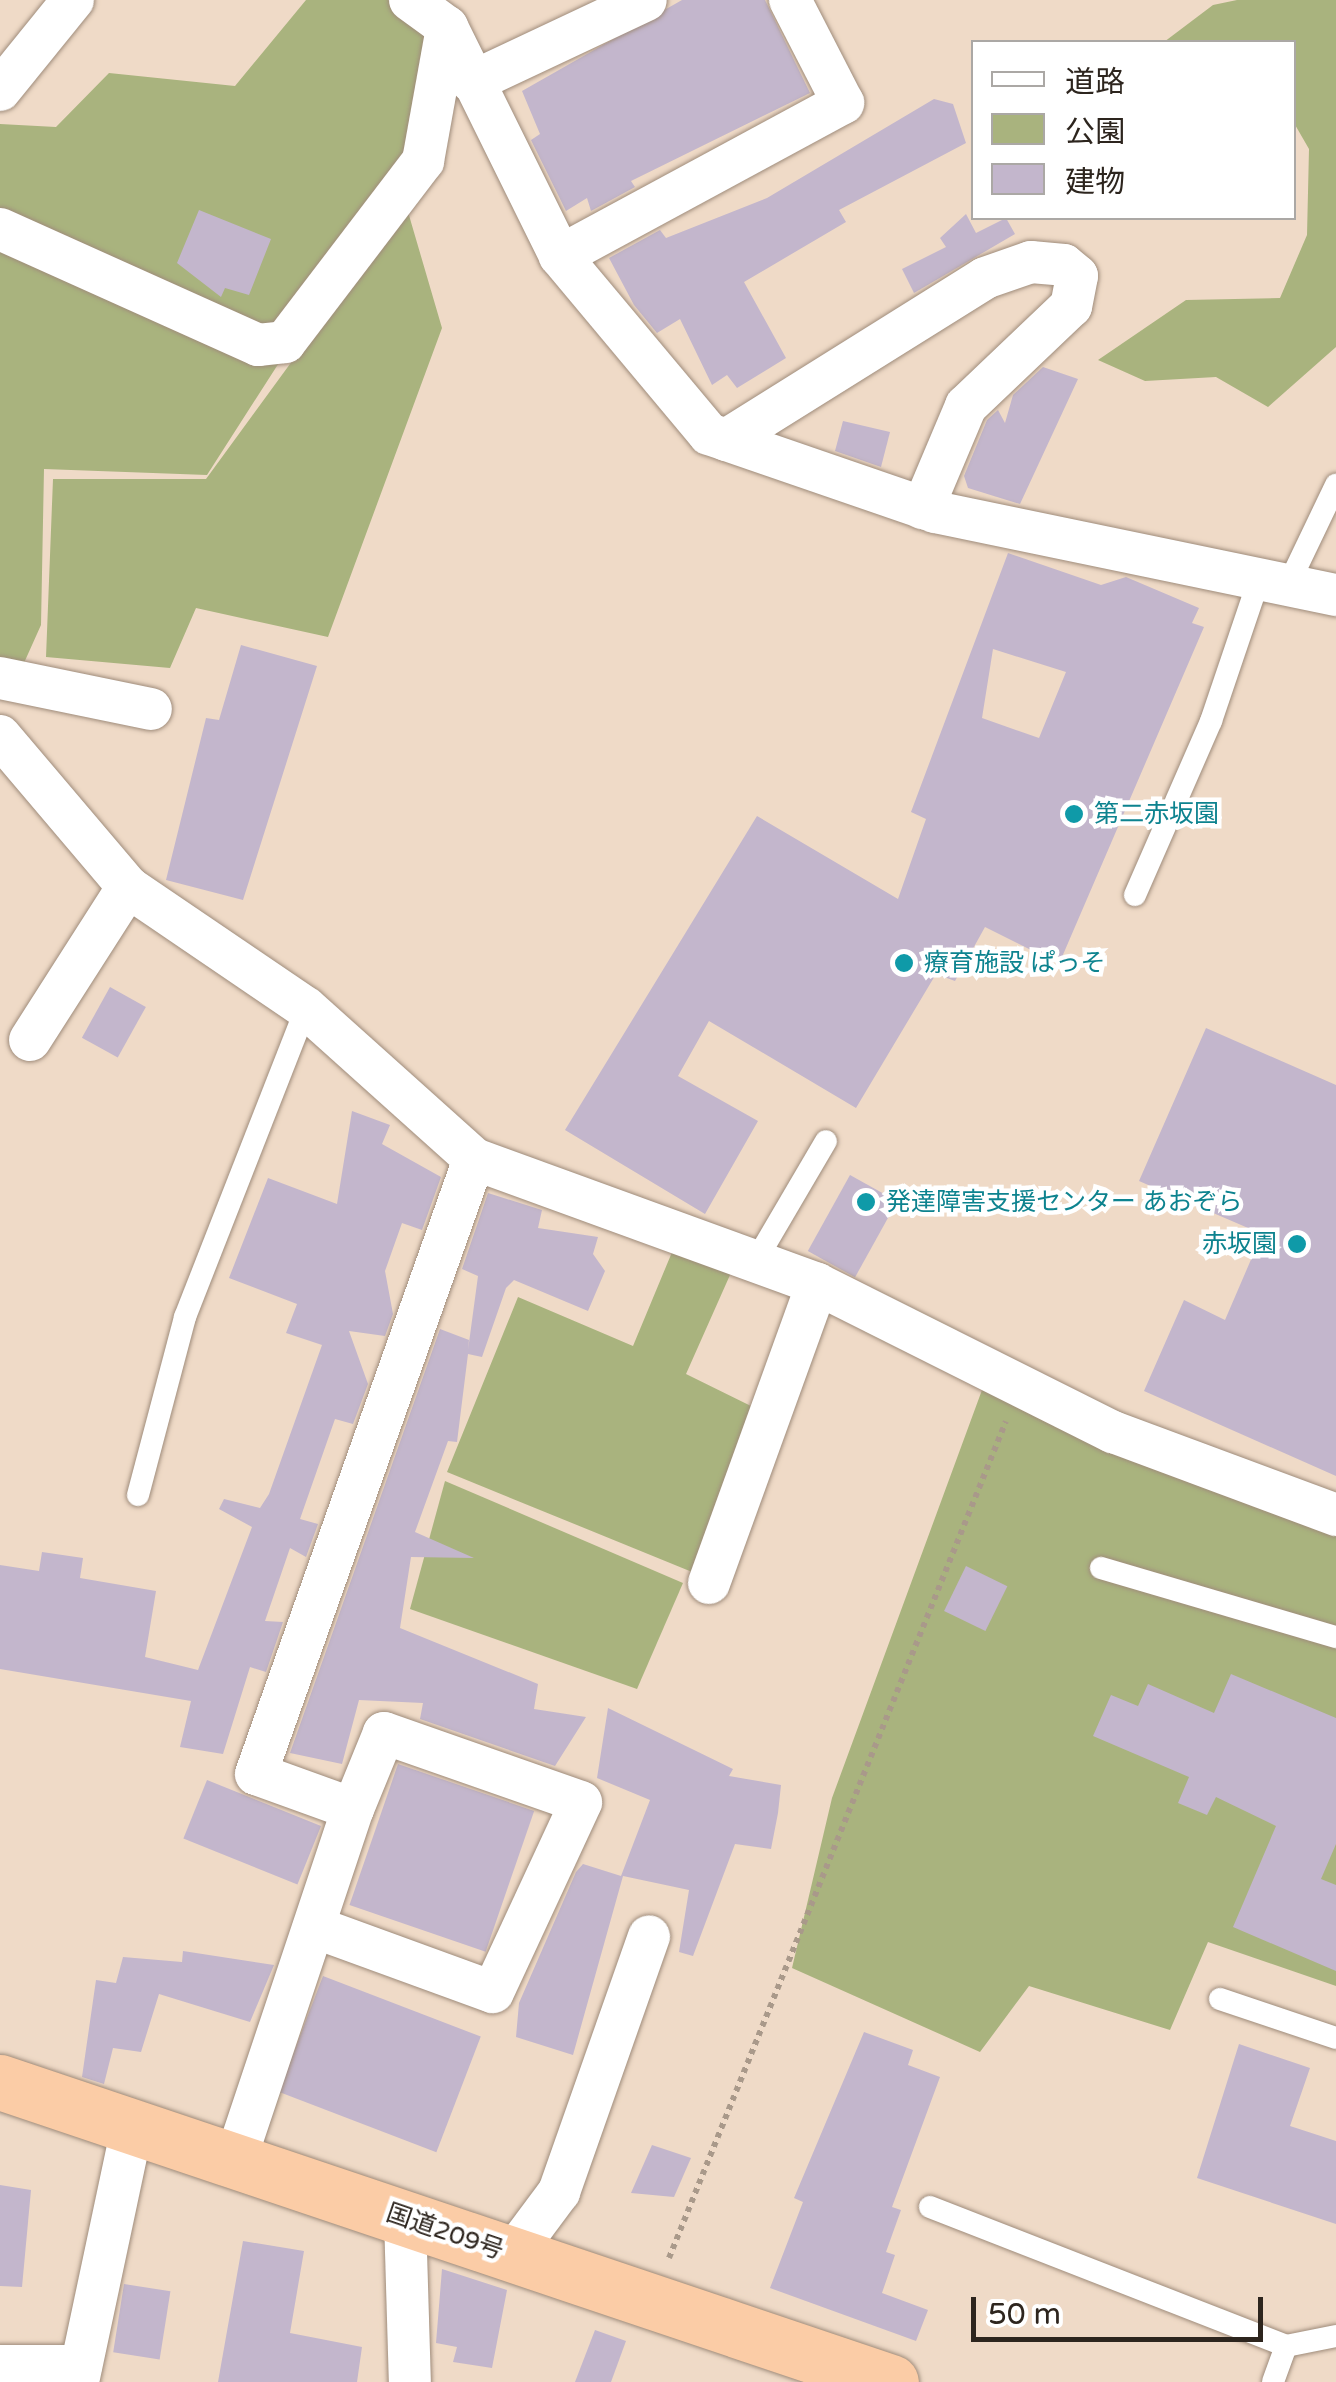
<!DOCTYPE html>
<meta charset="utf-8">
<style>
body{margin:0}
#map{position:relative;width:1336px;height:2382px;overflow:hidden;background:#efdac7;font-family:"Varela Round","Noto Sans JP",sans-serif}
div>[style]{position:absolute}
.green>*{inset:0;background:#a9b37e}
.building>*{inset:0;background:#c3b6cc;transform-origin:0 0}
.path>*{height:6px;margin-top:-3px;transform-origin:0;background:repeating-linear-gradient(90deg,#a9998a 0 5px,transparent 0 10px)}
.roads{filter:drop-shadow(0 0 2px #9f8c7b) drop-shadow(0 0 2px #9f8c7b)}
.service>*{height:22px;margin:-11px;padding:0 11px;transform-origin:11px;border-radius:11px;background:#fff}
.minor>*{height:42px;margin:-21px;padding:0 21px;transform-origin:21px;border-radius:21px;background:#fff}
.trunk>*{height:55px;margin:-27.5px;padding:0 27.5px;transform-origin:27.5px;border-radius:27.5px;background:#fbcca6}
.dots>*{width:28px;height:28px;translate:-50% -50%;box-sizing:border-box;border:5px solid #fff;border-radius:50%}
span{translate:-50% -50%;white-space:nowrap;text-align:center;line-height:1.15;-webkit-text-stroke:9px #fff;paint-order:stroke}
.culture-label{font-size:25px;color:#0d838f}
.left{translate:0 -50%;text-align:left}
.right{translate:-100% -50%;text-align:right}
.street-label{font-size:25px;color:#2d251e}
.legend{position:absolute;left:971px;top:40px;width:325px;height:180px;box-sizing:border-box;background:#fff;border:2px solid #aba8a5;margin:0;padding:12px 18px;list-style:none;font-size:30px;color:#2d251e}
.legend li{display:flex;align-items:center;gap:20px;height:50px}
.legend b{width:50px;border:2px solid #aba8a5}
.scale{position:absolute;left:971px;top:2297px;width:292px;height:45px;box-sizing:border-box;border:5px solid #2d251e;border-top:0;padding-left:12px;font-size:30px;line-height:35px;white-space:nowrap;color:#2d251e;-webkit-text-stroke:8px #fff;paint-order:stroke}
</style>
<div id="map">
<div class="green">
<div style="clip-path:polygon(306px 0,388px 0,432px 36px,420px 143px,207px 475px,44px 469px,41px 625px,15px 683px,0 683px,0 124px,56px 127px,109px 73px,235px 86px)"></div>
<div style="clip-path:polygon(1237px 0,1336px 0,1336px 347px,1268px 407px,1216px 377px,1145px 381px,1098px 360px,1186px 300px,1280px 298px,1307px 235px,1309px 149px,1294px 123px,1294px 42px,1164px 42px,1213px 5px)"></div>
<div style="clip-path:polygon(406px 205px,442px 328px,328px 637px,196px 608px,170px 668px,46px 657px,53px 479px,206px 479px)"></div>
<div style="clip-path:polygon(675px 1245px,734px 1266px,686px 1374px,755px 1408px,697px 1574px,447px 1472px,518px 1297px,633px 1346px)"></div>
<div style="clip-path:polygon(982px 1390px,1336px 1533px,1336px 1986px,1208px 1942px,1170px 2030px,1029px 1986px,980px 2052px,792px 1968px,832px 1798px)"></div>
<div style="clip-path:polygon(445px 1481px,683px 1583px,637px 1689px,410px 1609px)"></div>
</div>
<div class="building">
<div style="clip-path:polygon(682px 0,765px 0,810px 93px,631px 181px,635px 187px,591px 211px,587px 198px,566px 211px,531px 140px,540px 134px,522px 91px)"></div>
<div style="clip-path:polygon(934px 99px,953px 104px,966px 143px,839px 210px,846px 222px,744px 282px,786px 358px,737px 388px,727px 375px,712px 385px,680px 319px,657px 333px,634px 305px,609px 258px,660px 230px,666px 238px,767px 198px)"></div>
<div style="clip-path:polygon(199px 210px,271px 239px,249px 295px,225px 288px,221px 297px,177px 263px)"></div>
<div style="clip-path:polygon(966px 214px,976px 233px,1006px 218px,1015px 234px,914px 293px,902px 269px,946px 247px,940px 238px)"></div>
<div style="clip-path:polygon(1043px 367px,1078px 379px,1020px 504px,968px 488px,964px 476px,987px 420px,998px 410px,1005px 423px,1013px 395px)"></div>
<div style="clip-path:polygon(843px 421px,890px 432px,881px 467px,835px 451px)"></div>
<div style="clip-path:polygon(evenodd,1008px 553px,1101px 585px,1126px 577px,1199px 608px,1192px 623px,1204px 627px,1059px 964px,985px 927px,955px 981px,936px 974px,856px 1108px,709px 1021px,678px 1076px,758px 1121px,705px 1214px,565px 1130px,757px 816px,898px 899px,926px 819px,911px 812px,1008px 553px,993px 649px,1066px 672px,1039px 738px,982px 718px,993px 649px)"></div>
<div style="clip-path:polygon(241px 645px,317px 666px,243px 900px,166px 880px,206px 718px,219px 720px)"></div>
<div style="left:110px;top:987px;width:41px;height:58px;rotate:29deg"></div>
<div style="clip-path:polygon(1206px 1028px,1336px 1085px,1336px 1476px,1144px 1391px,1184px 1300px,1225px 1320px,1262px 1234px,1139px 1181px)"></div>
<div style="clip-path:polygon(352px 1111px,390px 1125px,382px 1144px,441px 1177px,422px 1230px,402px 1223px,385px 1271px,393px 1314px,385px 1336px,349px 1331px,368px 1384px,353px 1424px,335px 1419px,300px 1519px,318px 1524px,306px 1557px,290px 1548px,265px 1621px,283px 1622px,266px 1672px,250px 1667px,223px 1754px,180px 1747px,191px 1701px,0 1669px,0 1565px,39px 1571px,42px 1552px,83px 1558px,80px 1578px,156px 1591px,145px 1657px,198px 1670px,252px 1527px,219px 1509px,224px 1499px,260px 1508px,269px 1494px,322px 1345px,286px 1333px,297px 1304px,229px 1278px,268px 1178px,337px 1204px)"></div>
<div style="left:850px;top:1175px;width:54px;height:87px;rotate:29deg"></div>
<div style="clip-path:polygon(488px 1193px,542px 1210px,538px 1228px,598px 1237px,593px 1254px,605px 1271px,588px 1311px,514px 1280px,506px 1288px,482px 1357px,468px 1354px,457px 1442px,448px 1441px,415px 1532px,474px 1558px,411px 1557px,400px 1628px,538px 1684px,534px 1709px,586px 1717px,555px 1766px,420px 1719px,423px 1703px,359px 1700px,342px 1764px,290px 1753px,440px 1329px,469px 1340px,468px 1350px,478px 1276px,462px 1269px)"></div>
<div style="left:966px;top:1566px;width:46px;height:50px;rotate:26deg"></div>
<div style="clip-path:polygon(1231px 1674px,1336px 1718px,1336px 1844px,1321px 1879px,1336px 1885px,1336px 1971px,1233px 1927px,1276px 1826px,1216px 1797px,1207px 1815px,1178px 1803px,1189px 1777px,1093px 1736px,1111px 1695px,1138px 1706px,1148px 1684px,1214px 1713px)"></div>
<div style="clip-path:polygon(608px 1708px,733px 1769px,729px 1776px,781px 1785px,778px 1813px,771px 1849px,735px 1844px,693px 1956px,679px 1952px,689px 1890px,623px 1876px,573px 2055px,516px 2037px,519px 2003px,576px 1872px,583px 1864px,621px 1876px,650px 1800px,597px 1778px)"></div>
<div style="left:398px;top:1764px;width:144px;height:149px;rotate:19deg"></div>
<div style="left:207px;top:1780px;width:123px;height:63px;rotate:22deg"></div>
<div style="clip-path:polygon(183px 1951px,274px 1965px,250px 2022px,159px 1994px,141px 2052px,113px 2048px,104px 2084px,82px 2077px,96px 1980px,116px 1983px,123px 1957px,182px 1962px)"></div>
<div style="left:323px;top:1976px;width:169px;height:124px;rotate:21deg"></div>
<div style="clip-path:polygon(864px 2032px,913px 2050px,908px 2065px,940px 2077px,892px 2207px,901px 2210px,886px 2252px,895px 2255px,882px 2293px,928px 2310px,916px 2341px,770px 2288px,803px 2202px,794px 2198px)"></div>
<div style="clip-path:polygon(1239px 2044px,1310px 2068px,1290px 2126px,1336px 2141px,1336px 2224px,1197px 2178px)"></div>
<div style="clip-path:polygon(652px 2145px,691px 2158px,674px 2197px,631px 2193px)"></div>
<div style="clip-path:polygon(0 2185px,31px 2190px,22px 2287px,0 2286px)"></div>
<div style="clip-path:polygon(243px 2241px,304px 2251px,290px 2333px,362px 2347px,357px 2382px,218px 2382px)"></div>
<div style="clip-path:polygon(442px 2269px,507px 2290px,492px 2368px,453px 2362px,457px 2347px,436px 2343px)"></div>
<div style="left:124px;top:2284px;width:47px;height:69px;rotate:9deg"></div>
<div style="clip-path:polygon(595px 2330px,626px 2341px,611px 2382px,575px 2382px)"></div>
</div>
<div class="path">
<div style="left:669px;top:2258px;width:902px;rotate:-68.07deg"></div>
</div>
<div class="roads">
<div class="service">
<div style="left:1289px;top:583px;width:109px;rotate:-64.4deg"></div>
<div style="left:1135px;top:895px;width:190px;rotate:-66.4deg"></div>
<div style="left:1211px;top:721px;width:153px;rotate:-71.3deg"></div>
<div style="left:755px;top:1262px;width:140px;rotate:-59.6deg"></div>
<div style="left:138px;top:1495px;width:184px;rotate:-75.2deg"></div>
<div style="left:185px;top:1317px;width:332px;rotate:-68.6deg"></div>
<div style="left:1101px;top:1568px;width:245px;rotate:16.4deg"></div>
<div style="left:1220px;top:1999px;width:122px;rotate:18.6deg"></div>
<div style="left:930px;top:2207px;width:382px;rotate:21.3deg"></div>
<div style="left:1286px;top:2346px;width:38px;rotate:110deg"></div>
<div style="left:1286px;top:2346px;width:51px;rotate:-11.3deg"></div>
</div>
<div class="minor">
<div style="left:410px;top:0;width:46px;rotate:36.1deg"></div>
<div style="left:447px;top:27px;width:255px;rotate:63.7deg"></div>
<div style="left:560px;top:256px;width:232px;rotate:50.1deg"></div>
<div style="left:709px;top:434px;width:239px;rotate:19deg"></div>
<div style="left:935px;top:512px;width:409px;rotate:11.7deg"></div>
<div style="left:472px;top:82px;width:192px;rotate:-25.2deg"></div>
<div style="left:0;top:90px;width:116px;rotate:-51deg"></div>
<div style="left:0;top:229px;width:283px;rotate:24.2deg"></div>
<div style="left:258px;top:345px;width:27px;rotate:-6deg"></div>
<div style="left:285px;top:342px;width:228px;rotate:-52.7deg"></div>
<div style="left:423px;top:161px;width:136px;rotate:-79.8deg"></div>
<div style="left:560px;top:256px;width:322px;rotate:-28.4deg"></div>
<div style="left:843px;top:103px;width:116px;rotate:-117.2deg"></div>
<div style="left:726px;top:440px;width:305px;rotate:-32deg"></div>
<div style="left:985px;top:278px;width:49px;rotate:-19.2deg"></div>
<div style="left:1031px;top:262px;width:33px;rotate:5deg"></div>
<div style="left:1064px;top:265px;width:17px;rotate:40deg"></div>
<div style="left:1077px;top:276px;width:31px;rotate:101deg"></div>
<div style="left:1071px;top:306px;width:145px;rotate:136.4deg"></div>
<div style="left:966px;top:406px;width:111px;rotate:112.9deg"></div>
<div style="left:0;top:678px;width:154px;rotate:11.6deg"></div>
<div style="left:0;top:736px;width:198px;rotate:49.7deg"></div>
<div style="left:128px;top:887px;width:215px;rotate:34.2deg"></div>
<div style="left:306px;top:1008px;width:226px;rotate:41.9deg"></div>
<div style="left:474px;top:1159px;width:365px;rotate:20deg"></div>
<div style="left:817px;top:1284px;width:331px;rotate:26.6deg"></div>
<div style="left:1113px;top:1432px;width:238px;rotate:20.4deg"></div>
<div style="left:30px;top:1040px;width:182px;rotate:-57.4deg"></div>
<div style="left:709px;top:1583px;width:318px;rotate:-70.1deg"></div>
<div style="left:314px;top:1927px;width:190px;rotate:20deg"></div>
<div style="left:493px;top:1992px;width:209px;rotate:-65.1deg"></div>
<div style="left:581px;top:1802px;width:209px;rotate:-160.7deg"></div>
<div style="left:384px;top:1733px;width:82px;rotate:112.2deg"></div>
<div style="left:235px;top:2161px;width:371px;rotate:-71.5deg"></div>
<div style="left:353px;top:1809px;width:103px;rotate:-160.2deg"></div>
<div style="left:256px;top:1774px;width:652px;rotate:-70.48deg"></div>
<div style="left:405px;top:2218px;width:164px;rotate:88.3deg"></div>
<div style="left:512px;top:2255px;width:79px;rotate:-53.3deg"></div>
<div style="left:559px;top:2192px;width:271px;rotate:-70.6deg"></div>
<div style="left:0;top:2366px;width:81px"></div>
<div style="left:78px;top:2382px;width:261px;rotate:-78deg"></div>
</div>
<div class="trunk">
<div style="left:0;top:2082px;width:940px;rotate:18.61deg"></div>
</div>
</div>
<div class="dots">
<div style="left:1074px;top:814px;background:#0f9aa8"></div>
<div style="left:904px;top:963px;background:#0f9aa8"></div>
<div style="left:866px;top:1202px;background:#0f9aa8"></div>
<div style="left:1297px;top:1244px;background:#0f9aa8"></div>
</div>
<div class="culture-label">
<span class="left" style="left:1094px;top:814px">第二赤坂園</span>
<span class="left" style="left:924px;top:963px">療育施設 ぱっそ</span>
<span class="left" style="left:886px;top:1202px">発達障害支援センター あおぞら</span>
<span class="right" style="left:1277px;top:1244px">赤坂園</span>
</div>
<div class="street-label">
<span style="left:445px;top:2232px;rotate:19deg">国道209号</span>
</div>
<ul class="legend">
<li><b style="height:12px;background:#fff"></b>道路</li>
<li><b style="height:28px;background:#a9b37e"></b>公園</li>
<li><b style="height:28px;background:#c3b6cc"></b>建物</li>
</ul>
<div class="scale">50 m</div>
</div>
